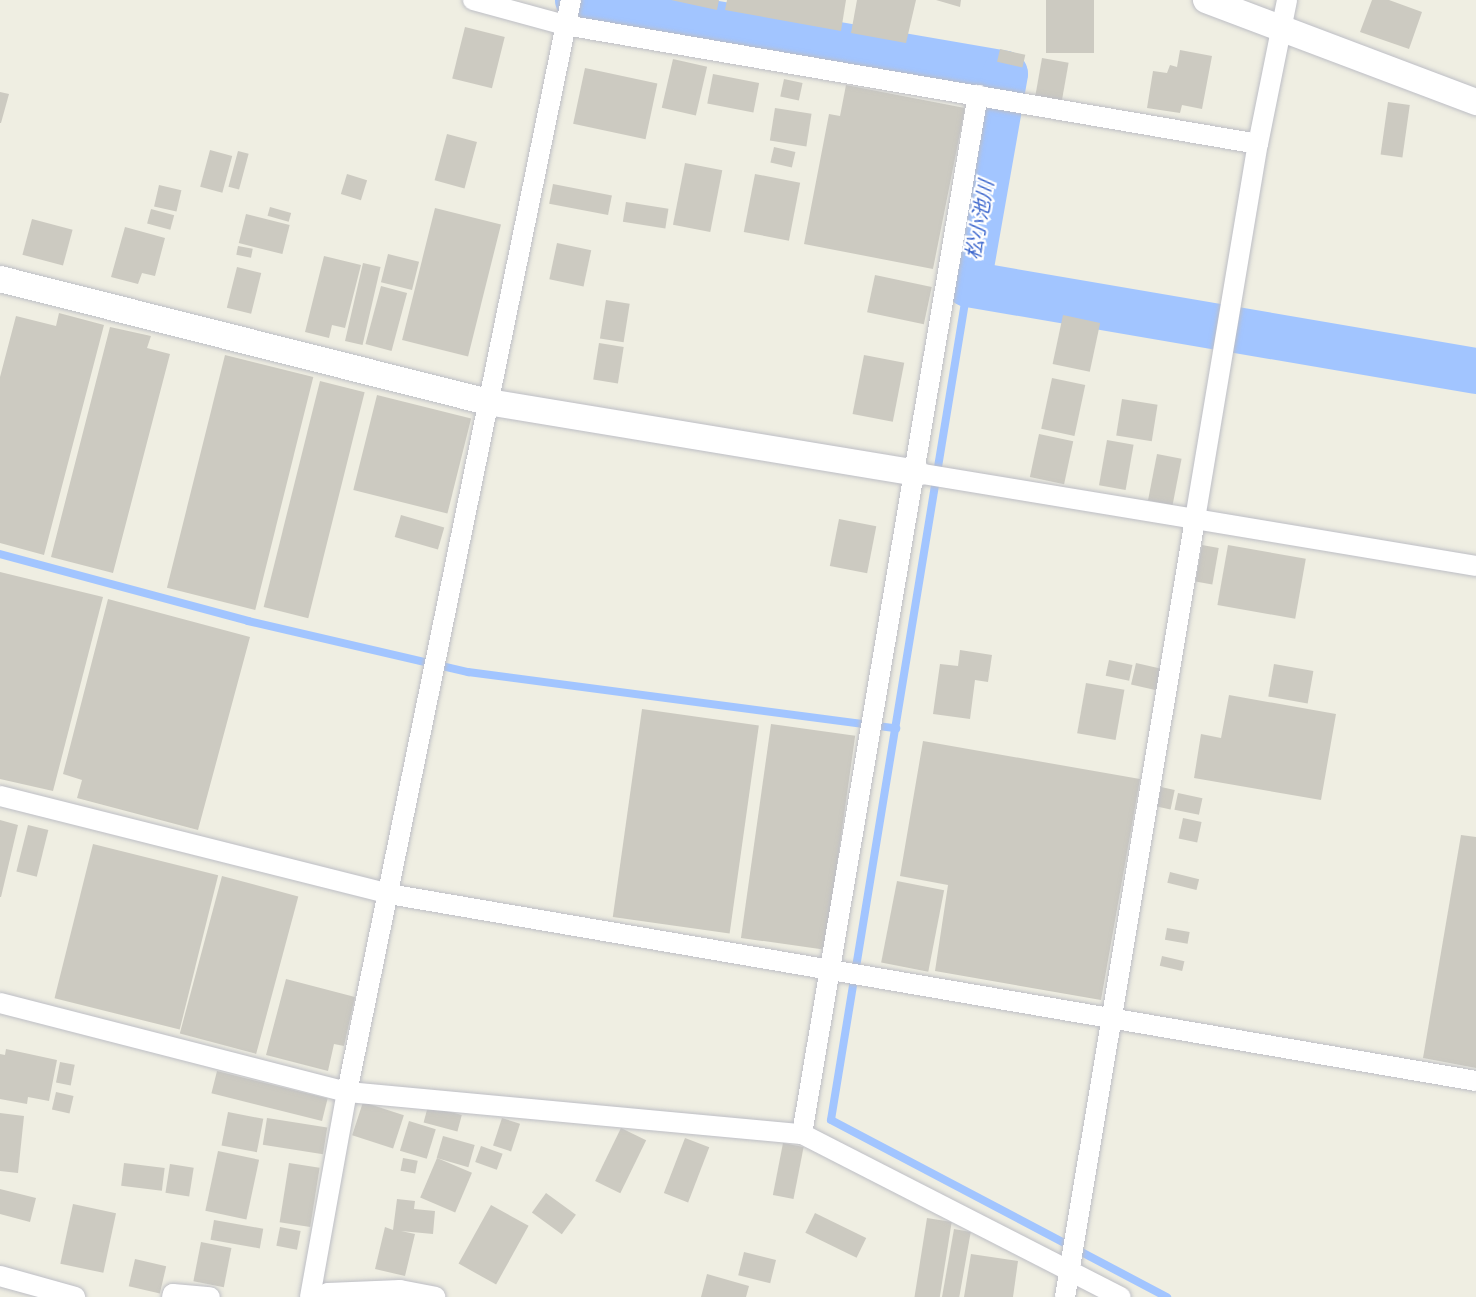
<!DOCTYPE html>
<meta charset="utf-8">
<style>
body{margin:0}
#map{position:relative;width:1476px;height:1297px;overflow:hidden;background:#efeee2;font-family:Raleway,"Noto Sans JP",sans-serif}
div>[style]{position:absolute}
.stream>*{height:8px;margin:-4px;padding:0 4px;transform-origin:4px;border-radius:4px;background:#a2c5ff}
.river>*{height:46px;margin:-23px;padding:0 23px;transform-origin:23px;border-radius:23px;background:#a2c5ff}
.building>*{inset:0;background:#cccac1;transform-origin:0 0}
.roads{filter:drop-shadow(0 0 2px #bdbec5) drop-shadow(0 0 2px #bdbec5)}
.minor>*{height:20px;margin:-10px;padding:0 10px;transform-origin:10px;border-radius:10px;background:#fff}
.tertiary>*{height:26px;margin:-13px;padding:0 13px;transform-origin:13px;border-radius:13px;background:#fff}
span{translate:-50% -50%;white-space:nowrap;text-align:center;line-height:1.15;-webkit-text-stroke:4.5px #fff;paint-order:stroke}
.water-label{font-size:20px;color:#3b66cc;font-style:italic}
</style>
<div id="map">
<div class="stream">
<div style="left:968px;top:284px;width:847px;rotate:99.31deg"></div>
<div style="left:831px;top:1120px;width:380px;rotate:27.8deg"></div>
<div style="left:0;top:554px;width:257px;rotate:15.1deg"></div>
<div style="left:248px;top:621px;width:226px;rotate:13.1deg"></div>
<div style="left:468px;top:672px;width:432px;rotate:7.5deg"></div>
</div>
<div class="river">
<div style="left:578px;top:0;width:433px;rotate:9.8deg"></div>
<div style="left:1005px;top:74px;width:213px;rotate:100deg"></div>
<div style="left:968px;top:284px;width:515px;rotate:9.72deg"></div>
</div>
<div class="building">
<div style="clip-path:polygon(671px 0,719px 0,717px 10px)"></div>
<div style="clip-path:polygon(727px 0,846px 0,841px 31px,725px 10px)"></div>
<div style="clip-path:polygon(857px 0,916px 0,906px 43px,851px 33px)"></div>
<div style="clip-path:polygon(936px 0,961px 0,960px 7px)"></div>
<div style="left:1046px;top:0;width:48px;height:53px"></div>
<div style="clip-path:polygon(1372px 0,1389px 0,1422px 12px,1409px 49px,1360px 32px)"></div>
<div style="left:465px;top:27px;width:41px;height:53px;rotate:14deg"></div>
<div style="left:1000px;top:49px;width:26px;height:13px;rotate:13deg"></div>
<div style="clip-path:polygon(1180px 50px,1212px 56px,1202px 109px,1182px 105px,1180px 113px,1147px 108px,1153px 71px,1167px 73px,1170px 65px,1177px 67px)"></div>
<div style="left:1042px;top:58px;width:27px;height:38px;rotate:10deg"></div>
<div style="left:673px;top:59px;width:35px;height:50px;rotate:13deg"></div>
<div style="left:585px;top:68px;width:74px;height:57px;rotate:12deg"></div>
<div style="left:713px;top:74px;width:47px;height:30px;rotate:11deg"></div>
<div style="left:784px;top:79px;width:19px;height:18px;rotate:12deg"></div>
<div style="clip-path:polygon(846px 85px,965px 108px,933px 269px,804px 244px,829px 114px,840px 116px)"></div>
<div style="clip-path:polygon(0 92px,9px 94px,1px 123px,0 123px)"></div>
<div style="left:1388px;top:102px;width:22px;height:53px;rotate:8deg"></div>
<div style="left:775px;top:108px;width:37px;height:33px;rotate:9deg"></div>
<div style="left:447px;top:134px;width:31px;height:48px;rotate:15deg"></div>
<div style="left:774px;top:147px;width:22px;height:16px;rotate:13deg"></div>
<div style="left:210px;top:150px;width:23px;height:38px;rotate:15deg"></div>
<div style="left:238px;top:151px;width:11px;height:37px;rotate:15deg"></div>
<div style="left:685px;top:163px;width:38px;height:63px;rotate:11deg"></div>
<div style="left:347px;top:174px;width:21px;height:21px;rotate:17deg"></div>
<div style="left:755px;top:174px;width:46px;height:59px;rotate:11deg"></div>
<div style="left:553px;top:184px;width:60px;height:20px;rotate:11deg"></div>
<div style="left:159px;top:185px;width:23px;height:22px;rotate:13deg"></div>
<div style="left:626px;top:202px;width:43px;height:20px;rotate:9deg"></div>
<div style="left:270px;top:207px;width:22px;height:9px;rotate:16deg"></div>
<div style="left:435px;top:208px;width:68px;height:136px;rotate:14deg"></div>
<div style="left:151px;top:209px;width:24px;height:15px;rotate:15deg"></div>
<div style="left:246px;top:214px;width:45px;height:30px;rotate:14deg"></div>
<div style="left:32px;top:219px;width:42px;height:37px;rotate:15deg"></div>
<div style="clip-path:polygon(125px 227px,165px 238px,155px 276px,142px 273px,138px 284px,111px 277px)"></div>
<div style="left:557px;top:243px;width:35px;height:37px;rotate:12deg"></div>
<div style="left:238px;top:246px;width:15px;height:9px;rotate:11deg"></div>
<div style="left:388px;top:254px;width:32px;height:29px;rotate:14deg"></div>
<div style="clip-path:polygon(324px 256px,361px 265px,345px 328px,332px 325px,329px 338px,305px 332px)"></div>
<div style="left:363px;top:263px;width:18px;height:80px;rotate:13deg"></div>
<div style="left:237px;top:267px;width:25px;height:42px;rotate:14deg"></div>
<div style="left:875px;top:275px;width:58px;height:38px;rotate:12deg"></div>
<div style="left:381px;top:286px;width:27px;height:60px;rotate:15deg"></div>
<div style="left:606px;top:300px;width:24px;height:39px;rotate:9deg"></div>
<div style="clip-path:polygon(59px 313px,104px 325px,44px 555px,0 543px,0 377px,16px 316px,56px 326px)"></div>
<div style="left:1063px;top:315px;width:38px;height:50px;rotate:12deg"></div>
<div style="clip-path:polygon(110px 327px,151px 336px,147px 348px,170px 354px,113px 573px,51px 557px)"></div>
<div style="left:599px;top:343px;width:25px;height:37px;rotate:9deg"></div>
<div style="left:225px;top:355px;width:91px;height:240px;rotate:14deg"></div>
<div style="left:864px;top:355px;width:41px;height:60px;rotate:11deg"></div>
<div style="left:1052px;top:378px;width:34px;height:52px;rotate:12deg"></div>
<div style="left:320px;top:381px;width:46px;height:233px;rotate:14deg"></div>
<div style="left:377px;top:395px;width:97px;height:98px;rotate:14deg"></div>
<div style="left:1122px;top:399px;width:36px;height:37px;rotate:9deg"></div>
<div style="left:1039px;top:434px;width:35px;height:44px;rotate:12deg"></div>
<div style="left:1107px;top:440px;width:27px;height:46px;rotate:10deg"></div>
<div style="left:1157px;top:454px;width:25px;height:47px;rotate:11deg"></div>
<div style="left:401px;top:515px;width:45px;height:23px;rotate:16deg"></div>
<div style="left:839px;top:519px;width:38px;height:48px;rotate:11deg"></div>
<div style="left:1202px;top:545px;width:17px;height:37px;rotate:10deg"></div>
<div style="left:1228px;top:545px;width:79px;height:61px;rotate:10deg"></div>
<div style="clip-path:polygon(0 572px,103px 597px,53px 791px,0 779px)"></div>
<div style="clip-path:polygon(108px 599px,250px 637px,198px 830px,77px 798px,82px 780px,63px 774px)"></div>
<div style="clip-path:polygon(960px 650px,992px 655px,988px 682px,975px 680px,970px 719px,933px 714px,940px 664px,958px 666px)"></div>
<div style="left:1109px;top:660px;width:24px;height:16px;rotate:12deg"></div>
<div style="left:1136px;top:663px;width:26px;height:22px;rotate:13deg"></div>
<div style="left:1274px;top:664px;width:40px;height:33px;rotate:10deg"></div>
<div style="left:1086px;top:683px;width:39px;height:51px;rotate:10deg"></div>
<div style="clip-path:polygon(1229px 695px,1336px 714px,1321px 800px,1194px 778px,1201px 734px,1221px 738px)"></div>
<div style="left:642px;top:709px;width:118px;height:210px;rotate:8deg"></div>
<div style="left:771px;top:724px;width:85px;height:216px;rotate:8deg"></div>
<div style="clip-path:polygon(923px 741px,1140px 779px,1101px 1000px,935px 971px,948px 885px,900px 876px)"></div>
<div style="left:1161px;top:787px;width:14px;height:20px;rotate:12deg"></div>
<div style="left:1178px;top:793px;width:25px;height:17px;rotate:12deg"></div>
<div style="left:1183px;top:818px;width:19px;height:21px;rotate:12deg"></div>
<div style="clip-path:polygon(0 820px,18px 825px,1px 897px,0 897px)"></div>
<div style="left:28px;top:825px;width:21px;height:48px;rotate:14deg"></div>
<div style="clip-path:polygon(1461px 835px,1476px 837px,1476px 1068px,1423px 1058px)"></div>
<div style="left:93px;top:844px;width:129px;height:159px;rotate:14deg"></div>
<div style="left:1170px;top:872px;width:30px;height:11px;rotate:14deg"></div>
<div style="left:222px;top:876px;width:79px;height:163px;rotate:15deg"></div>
<div style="left:897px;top:881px;width:48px;height:83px;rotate:11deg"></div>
<div style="left:1167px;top:928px;width:23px;height:12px;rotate:10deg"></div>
<div style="left:1162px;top:956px;width:23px;height:10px;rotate:13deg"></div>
<div style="clip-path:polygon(286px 979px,355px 997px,344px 1046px,334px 1044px,328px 1071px,266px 1055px)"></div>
<div style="clip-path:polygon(6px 1049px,57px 1060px,49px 1101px,28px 1097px,27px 1104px,0 1099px,0 1054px,5px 1055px)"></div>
<div style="left:60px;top:1062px;width:15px;height:21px;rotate:11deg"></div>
<div style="left:217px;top:1071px;width:114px;height:23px;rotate:14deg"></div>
<div style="left:56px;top:1092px;width:18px;height:18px;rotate:13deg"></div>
<div style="left:363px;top:1102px;width:43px;height:35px;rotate:18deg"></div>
<div style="left:428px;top:1106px;width:35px;height:17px;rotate:15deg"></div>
<div style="left:228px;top:1112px;width:36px;height:34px;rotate:11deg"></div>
<div style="clip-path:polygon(0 1113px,24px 1116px,18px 1173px,0 1171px)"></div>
<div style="left:267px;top:1118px;width:61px;height:27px;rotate:9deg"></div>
<div style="left:502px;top:1118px;width:19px;height:29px;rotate:18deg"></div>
<div style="left:409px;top:1121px;width:28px;height:31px;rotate:17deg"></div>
<div style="left:621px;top:1128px;width:28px;height:59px;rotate:26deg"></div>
<div style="left:443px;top:1136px;width:33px;height:23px;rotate:16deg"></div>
<div style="left:685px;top:1138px;width:26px;height:59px;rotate:21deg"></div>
<div style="left:783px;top:1143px;width:21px;height:53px;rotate:11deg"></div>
<div style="left:481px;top:1146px;width:23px;height:17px;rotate:20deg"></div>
<div style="left:218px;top:1151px;width:42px;height:61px;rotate:12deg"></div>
<div style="left:403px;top:1158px;width:15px;height:13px;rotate:11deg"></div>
<div style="left:437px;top:1158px;width:38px;height:43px;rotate:23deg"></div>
<div style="left:124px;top:1163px;width:41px;height:23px;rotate:7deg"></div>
<div style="left:289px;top:1163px;width:31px;height:60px;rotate:9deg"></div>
<div style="left:170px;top:1164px;width:24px;height:29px;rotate:9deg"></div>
<div style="clip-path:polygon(0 1189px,36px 1198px,30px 1222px,0 1214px)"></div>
<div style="left:546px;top:1193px;width:37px;height:24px;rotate:36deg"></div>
<div style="clip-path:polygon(397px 1199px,415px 1201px,414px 1209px,435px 1211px,433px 1234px,401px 1231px,415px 1234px,405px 1276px,375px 1269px,385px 1227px,393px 1230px)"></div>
<div style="left:73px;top:1204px;width:44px;height:61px;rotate:12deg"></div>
<div style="left:491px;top:1205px;width:43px;height:67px;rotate:29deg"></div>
<div style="left:815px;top:1213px;width:57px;height:22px;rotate:26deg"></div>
<div style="left:927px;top:1218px;width:25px;height:80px;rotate:9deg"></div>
<div style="left:214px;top:1220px;width:50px;height:20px;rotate:10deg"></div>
<div style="left:280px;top:1227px;width:21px;height:19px;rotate:11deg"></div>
<div style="left:954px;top:1229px;width:17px;height:69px;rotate:10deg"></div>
<div style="left:201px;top:1242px;width:31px;height:40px;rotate:11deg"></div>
<div style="left:744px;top:1252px;width:33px;height:24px;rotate:14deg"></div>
<div style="clip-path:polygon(971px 1254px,1018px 1261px,1013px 1297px,964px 1297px)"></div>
<div style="left:135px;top:1259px;width:32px;height:28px;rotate:13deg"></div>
<div style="clip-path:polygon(707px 1274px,749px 1286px,746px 1297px,701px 1297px)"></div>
</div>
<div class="roads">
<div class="minor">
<div style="left:473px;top:0;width:95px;rotate:15.2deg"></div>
<div style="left:565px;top:25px;width:703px;rotate:9.74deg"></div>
<div style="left:1258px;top:144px;width:147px;rotate:-78.6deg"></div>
<div style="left:917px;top:473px;width:282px;rotate:9.4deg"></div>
<div style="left:1195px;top:519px;width:380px;rotate:-80.5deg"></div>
<div style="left:0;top:796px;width:401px;rotate:14.1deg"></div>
<div style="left:389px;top:894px;width:1103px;rotate:9.76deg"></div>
<div style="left:0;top:1003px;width:358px;rotate:14.4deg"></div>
<div style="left:347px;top:1092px;width:457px;rotate:5.3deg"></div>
<div style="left:802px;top:1134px;width:358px;rotate:27.1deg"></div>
<div style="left:802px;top:1134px;width:1054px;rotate:-80.39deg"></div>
<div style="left:0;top:1276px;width:78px;rotate:15.6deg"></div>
<div style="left:172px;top:1297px;width:3px;rotate:-72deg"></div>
<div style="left:173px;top:1294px;width:37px;rotate:5deg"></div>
<div style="left:310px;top:1297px;width:208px;rotate:-79.8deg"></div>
<div style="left:347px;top:1092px;width:1115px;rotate:-78.41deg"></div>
<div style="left:320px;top:1297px;width:9px;rotate:-27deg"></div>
<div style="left:328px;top:1293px;width:72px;rotate:-2.4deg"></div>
<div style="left:400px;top:1290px;width:36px;rotate:11deg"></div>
<div style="left:1065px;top:1297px;width:789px;rotate:-80.51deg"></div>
<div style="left:1195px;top:519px;width:285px;rotate:9.5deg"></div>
</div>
<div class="tertiary">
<div style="left:1206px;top:0;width:289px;rotate:20.7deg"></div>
<div style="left:0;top:279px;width:503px;rotate:14.15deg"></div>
<div style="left:488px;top:402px;width:435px;rotate:9.4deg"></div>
</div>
</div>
<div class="water-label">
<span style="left:980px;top:220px;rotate:-80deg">松小池川</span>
</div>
</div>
